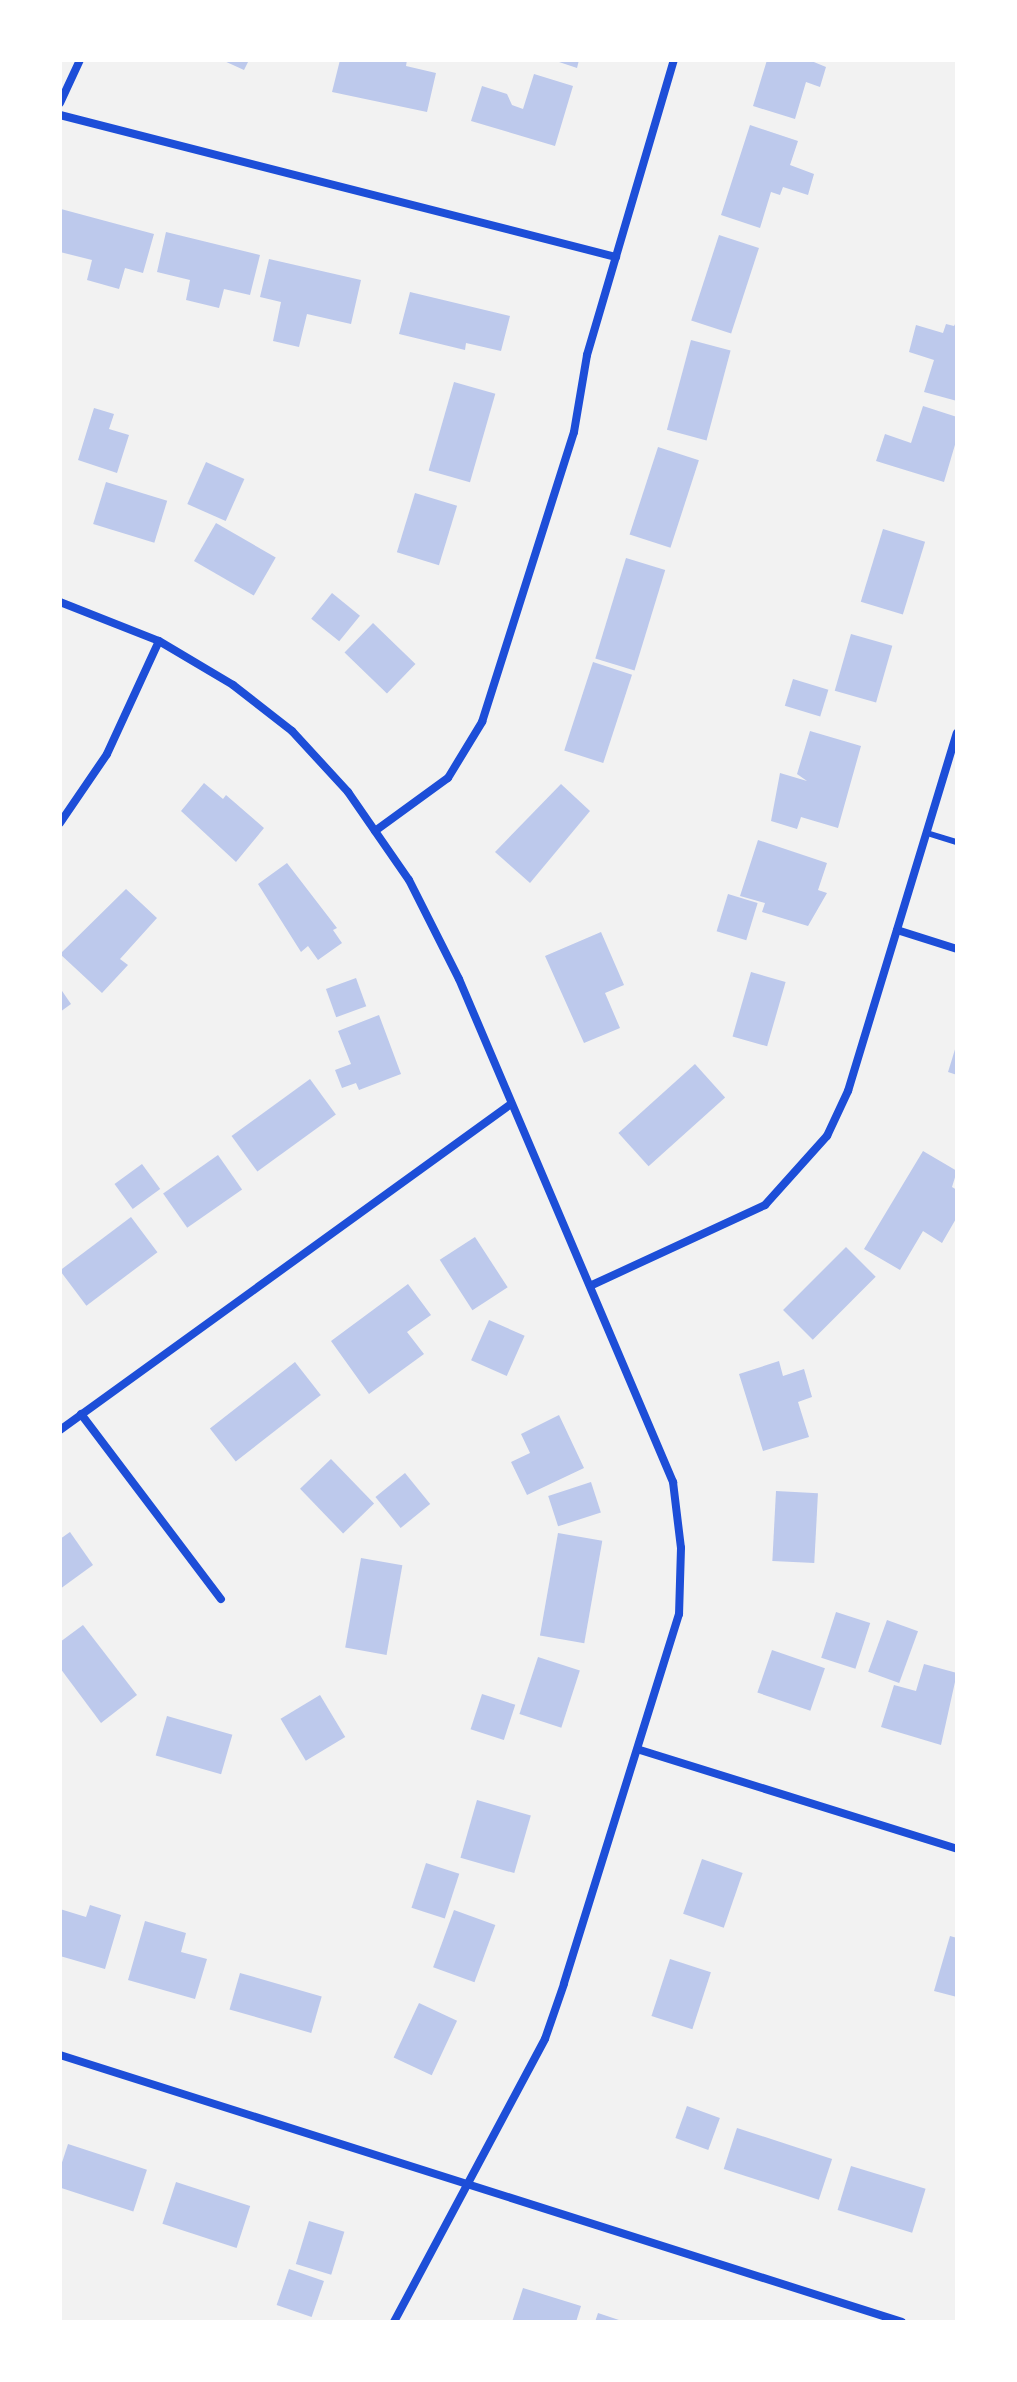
<!DOCTYPE html>
<style>
body{margin:0}
#map{position:relative;width:1017px;height:2382px;overflow:hidden;background:#f2f2f2;font-family:Raleway,sans-serif}
div>[style]{position:absolute}
.building>*{inset:0;background:#bdc9ec;transform-origin:0 0}
.service>*{height:6px;margin:-3px;padding:0 3px;transform-origin:3px;border-radius:3px;background:#1d4ed8}
.minor>*{height:8px;margin:-4px;padding:0 4px;transform-origin:4px;border-radius:4px;background:#1d4ed8}
span{translate:-50% -50%;white-space:nowrap;text-align:center;line-height:1.15;-webkit-text-stroke:8px #fff;paint-order:stroke}
.frame{position:absolute;inset:0;border:62px solid #fff;pointer-events:none}
</style>
<div id="map">
<div class="building">
<div style="clip-path:polygon(222px 60px,249px 60px,244px 70px)"></div>
<div style="clip-path:polygon(340px 60px,407px 60px,406px 66px,436px 73px,427px 112px,332px 92px)"></div>
<div style="clip-path:polygon(553px 60px,579px 60px,577px 68px)"></div>
<div style="clip-path:polygon(767px 60px,809px 60px,826px 67px,820px 87px,806px 82px,795px 119px,753px 106px)"></div>
<div style="clip-path:polygon(534px 74px,573px 86px,555px 146px,471px 121px,482px 86px,507px 94px,512px 105px,523px 109px)"></div>
<div style="clip-path:polygon(750px 125px,798px 141px,790px 165px,814px 174px,808px 195px,783px 187px,780px 195px,771px 192px,760px 228px,721px 215px)"></div>
<div style="clip-path:polygon(61px 209px,154px 234px,143px 273px,125px 268px,119px 289px,87px 280px,92px 260px,60px 252px)"></div>
<div style="clip-path:polygon(166px 232px,260px 255px,250px 295px,224px 289px,219px 308px,186px 300px,190px 280px,157px 272px)"></div>
<div style="left:719px;top:235px;width:42px;height:90px;rotate:18deg"></div>
<div style="clip-path:polygon(269px 259px,361px 280px,351px 324px,307px 314px,299px 347px,273px 341px,281px 302px,260px 297px)"></div>
<div style="clip-path:polygon(410px 292px,510px 316px,501px 351px,466px 343px,465px 350px,399px 334px)"></div>
<div style="clip-path:polygon(957px 320px,957px 401px,924px 392px,934px 360px,909px 352px,916px 325px,943px 333px,946px 324px,954px 326px)"></div>
<div style="left:691px;top:340px;width:41px;height:93px;rotate:15deg"></div>
<div style="left:454px;top:382px;width:43px;height:92px;rotate:16deg"></div>
<div style="clip-path:polygon(923px 406px,957px 417px,957px 438px,944px 482px,876px 461px,885px 434px,911px 443px)"></div>
<div style="clip-path:polygon(94px 408px,114px 414px,109px 429px,129px 435px,117px 473px,78px 460px)"></div>
<div style="left:658px;top:447px;width:43px;height:92px;rotate:18deg"></div>
<div style="left:206px;top:462px;width:42px;height:46px;rotate:24deg"></div>
<div style="left:106px;top:482px;width:64px;height:44px;rotate:17deg"></div>
<div style="left:415px;top:493px;width:44px;height:62px;rotate:17deg"></div>
<div style="left:216px;top:523px;width:69px;height:44px;rotate:30deg"></div>
<div style="left:883px;top:529px;width:44px;height:76px;rotate:17deg"></div>
<div style="left:626px;top:558px;width:41px;height:105px;rotate:17deg"></div>
<div style="left:332px;top:593px;width:36px;height:33px;rotate:39deg"></div>
<div style="left:373px;top:623px;width:59px;height:41px;rotate:44deg"></div>
<div style="left:851px;top:634px;width:43px;height:59px;rotate:16deg"></div>
<div style="left:593px;top:662px;width:41px;height:93px;rotate:18deg"></div>
<div style="left:793px;top:679px;width:37px;height:28px;rotate:17deg"></div>
<div style="clip-path:polygon(810px 731px,861px 746px,838px 828px,801px 817px,797px 829px,771px 821px,780px 773px,807px 781px,797px 774px)"></div>
<div style="clip-path:polygon(204px 783px,223px 799px,226px 795px,264px 828px,236px 862px,181px 811px)"></div>
<div style="clip-path:polygon(561px 784px,590px 811px,530px 883px,495px 852px)"></div>
<div style="clip-path:polygon(758px 840px,827px 863px,818px 890px,827px 893px,808px 926px,762px 912px,765px 903px,740px 896px)"></div>
<div style="clip-path:polygon(287px 863px,337px 928px,333px 930px,342px 943px,318px 960px,308px 946px,301px 952px,258px 884px)"></div>
<div style="clip-path:polygon(126px 889px,157px 918px,120px 959px,128px 965px,102px 993px,60px 954px)"></div>
<div style="left:728px;top:894px;width:31px;height:39px;rotate:17deg"></div>
<div style="clip-path:polygon(601px 932px,624px 985px,605px 993px,620px 1028px,584px 1043px,545px 956px)"></div>
<div style="left:751px;top:972px;width:36px;height:67px;rotate:16deg"></div>
<div style="left:356px;top:978px;width:30px;height:32px;rotate:70deg"></div>
<div style="clip-path:polygon(60px 988px,71px 1004px,60px 1012px)"></div>
<div style="clip-path:polygon(379px 1015px,401px 1074px,359px 1090px,356px 1083px,342px 1088px,335px 1070px,351px 1064px,338px 1031px)"></div>
<div style="clip-path:polygon(957px 1043px,957px 1075px,948px 1072px)"></div>
<div style="left:695px;top:1064px;width:45px;height:103px;rotate:48deg"></div>
<div style="left:310px;top:1079px;width:44px;height:97px;rotate:54deg"></div>
<div style="clip-path:polygon(923px 1151px,957px 1171px,952px 1187px,957px 1190px,957px 1217px,942px 1243px,923px 1231px,900px 1270px,864px 1249px)"></div>
<div style="left:218px;top:1155px;width:42px;height:67px;rotate:55deg"></div>
<div style="left:142px;top:1164px;width:31px;height:34px;rotate:54deg"></div>
<div style="left:131px;top:1217px;width:44px;height:89px;rotate:53deg"></div>
<div style="left:475px;top:1237px;width:60px;height:42px;rotate:57deg"></div>
<div style="left:846px;top:1247px;width:42px;height:89px;rotate:45deg"></div>
<div style="clip-path:polygon(408px 1284px,431px 1315px,407px 1332px,424px 1354px,369px 1394px,331px 1341px)"></div>
<div style="left:489px;top:1320px;width:39px;height:44px;rotate:24deg"></div>
<div style="clip-path:polygon(779px 1361px,783px 1376px,804px 1369px,812px 1397px,798px 1402px,809px 1437px,763px 1451px,739px 1374px)"></div>
<div style="left:295px;top:1362px;width:42px;height:108px;rotate:52deg"></div>
<div style="clip-path:polygon(559px 1415px,584px 1468px,527px 1495px,511px 1462px,530px 1453px,521px 1434px)"></div>
<div style="left:331px;top:1459px;width:62px;height:43px;rotate:46deg"></div>
<div style="left:405px;top:1473px;width:40px;height:38px;rotate:51deg"></div>
<div style="left:591px;top:1482px;width:32px;height:45px;rotate:72deg"></div>
<div style="left:776px;top:1491px;width:42px;height:70px;rotate:3deg"></div>
<div style="clip-path:polygon(70px 1532px,93px 1565px,60px 1589px,60px 1539px)"></div>
<div style="left:558px;top:1533px;width:45px;height:104px;rotate:10deg"></div>
<div style="left:361px;top:1558px;width:42px;height:91px;rotate:10deg"></div>
<div style="left:836px;top:1612px;width:36px;height:48px;rotate:18deg"></div>
<div style="left:887px;top:1620px;width:33px;height:55px;rotate:20deg"></div>
<div style="clip-path:polygon(83px 1625px,137px 1695px,101px 1723px,60px 1668px,60px 1642px)"></div>
<div style="left:772px;top:1650px;width:56px;height:45px;rotate:19deg"></div>
<div style="left:538px;top:1657px;width:44px;height:60px;rotate:18deg"></div>
<div style="clip-path:polygon(924px 1664px,957px 1673px,941px 1745px,881px 1727px,894px 1685px,916px 1691px)"></div>
<div style="left:482px;top:1694px;width:35px;height:37px;rotate:18deg"></div>
<div style="left:320px;top:1695px;width:49px;height:46px;rotate:59deg"></div>
<div style="left:167px;top:1716px;width:68px;height:41px;rotate:16deg"></div>
<div style="left:477px;top:1800px;width:56px;height:60px;rotate:16deg"></div>
<div style="left:702px;top:1859px;width:43px;height:58px;rotate:19deg"></div>
<div style="left:426px;top:1863px;width:35px;height:47px;rotate:18deg"></div>
<div style="clip-path:polygon(90px 1905px,121px 1915px,105px 1969px,60px 1956px,60px 1909px,86px 1917px)"></div>
<div style="left:454px;top:1910px;width:44px;height:61px;rotate:20deg"></div>
<div style="clip-path:polygon(145px 1921px,186px 1933px,181px 1952px,207px 1959px,195px 1999px,128px 1980px)"></div>
<div style="clip-path:polygon(950px 1936px,957px 1938px,957px 1997px,934px 1991px)"></div>
<div style="left:670px;top:1959px;width:43px;height:60px;rotate:18deg"></div>
<div style="left:240px;top:1973px;width:85px;height:38px;rotate:16deg"></div>
<div style="left:419px;top:2003px;width:42px;height:60px;rotate:25deg"></div>
<div style="left:687px;top:2106px;width:35px;height:34px;rotate:20deg"></div>
<div style="left:737px;top:2128px;width:100px;height:43px;rotate:18deg"></div>
<div style="left:68px;top:2144px;width:83px;height:44px;rotate:18deg"></div>
<div style="left:851px;top:2166px;width:78px;height:46px;rotate:17deg"></div>
<div style="left:176px;top:2182px;width:78px;height:44px;rotate:18deg"></div>
<div style="left:309px;top:2221px;width:37px;height:45px;rotate:17deg"></div>
<div style="left:289px;top:2269px;width:37px;height:38px;rotate:19deg"></div>
<div style="clip-path:polygon(523px 2288px,581px 2306px,576px 2322px,512px 2322px)"></div>
<div style="clip-path:polygon(598px 2313px,622px 2321px,622px 2322px,595px 2322px)"></div>
</div>
<div class="service">
<div style="left:927px;top:833px;width:31px;rotate:17deg"></div>
</div>
<div class="minor">
<div style="left:60px;top:103px;width:47px;rotate:-65.1deg"></div>
<div style="left:60px;top:115px;width:574px;rotate:14.33deg"></div>
<div style="left:60px;top:602px;width:106px;rotate:21.5deg"></div>
<div style="left:159px;top:641px;width:86px;rotate:30.7deg"></div>
<div style="left:233px;top:685px;width:75px;rotate:37.9deg"></div>
<div style="left:292px;top:731px;width:83px;rotate:47.4deg"></div>
<div style="left:348px;top:792px;width:107px;rotate:55.3deg"></div>
<div style="left:409px;top:880px;width:111px;rotate:63.2deg"></div>
<div style="left:459px;top:979px;width:547px;rotate:66.95deg"></div>
<div style="left:673px;top:1482px;width:66px;rotate:83.1deg"></div>
<div style="left:681px;top:1548px;width:66px;rotate:91.7deg"></div>
<div style="left:679px;top:1614px;width:387px;rotate:107.3deg"></div>
<div style="left:564px;top:1984px;width:58px;rotate:109.1deg"></div>
<div style="left:545px;top:2039px;width:321px;rotate:118.1deg"></div>
<div style="left:60px;top:823px;width:83px;rotate:-55.7deg"></div>
<div style="left:107px;top:754px;width:124px;rotate:-65.3deg"></div>
<div style="left:375px;top:831px;width:90px;rotate:-36deg"></div>
<div style="left:448px;top:778px;width:66px;rotate:-58.7deg"></div>
<div style="left:482px;top:722px;width:304px;rotate:-72.4deg"></div>
<div style="left:574px;top:432px;width:78px;rotate:-80.4deg"></div>
<div style="left:587px;top:355px;width:308px;rotate:-73.6deg"></div>
<div style="left:897px;top:930px;width:63px;rotate:17.6deg"></div>
<div style="left:592px;top:1285px;width:191px;rotate:-24.8deg"></div>
<div style="left:765px;top:1205px;width:93px;rotate:-48.1deg"></div>
<div style="left:827px;top:1136px;width:50px;rotate:-65deg"></div>
<div style="left:848px;top:1091px;width:374px;rotate:-73.1deg"></div>
<div style="left:81px;top:1414px;width:232px;rotate:52.9deg"></div>
<div style="left:60px;top:1430px;width:556px;rotate:-35.86deg"></div>
<div style="left:640px;top:1750px;width:332px;rotate:17.3deg"></div>
<div style="left:60px;top:2055px;width:883px;rotate:17.59deg"></div>
</div>
<div class="frame"></div>
</div>
